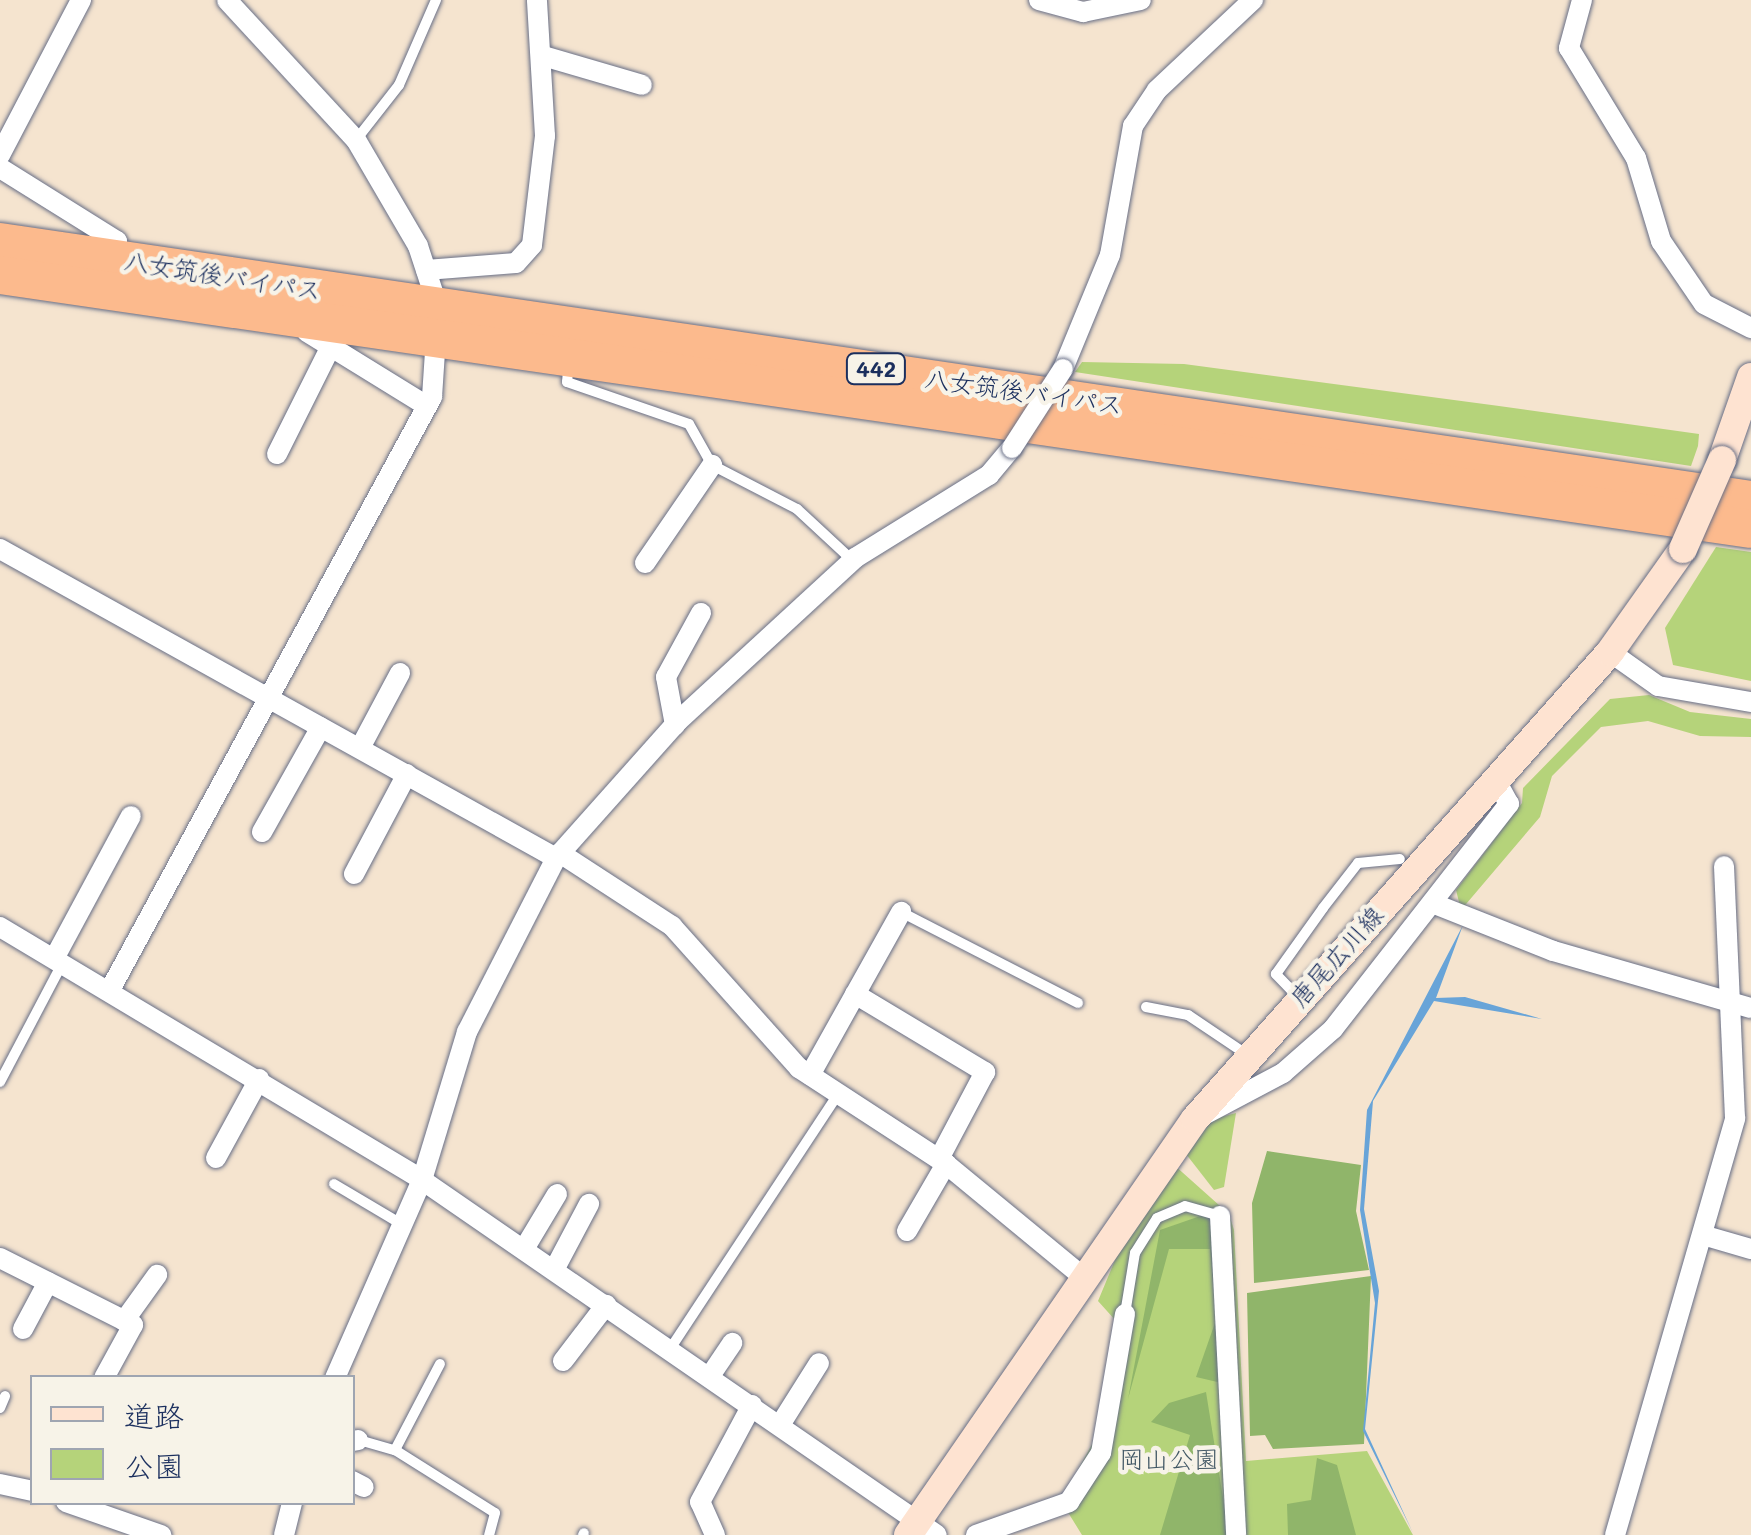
<!DOCTYPE html>
<meta charset="utf-8">
<style>
body{margin:0}
#map{position:relative;width:1751px;height:1535px;overflow:hidden;background:#f5e4cf;font-family:Mali,"Klee One",sans-serif}
div>[style]{position:absolute}
.green>*{inset:0;background:#b5d37a}
.forest>*{inset:0;background:#90b56a}
.water>*{inset:0;background:#68a4d8}
.roads{filter:drop-shadow(0 0 2px #676e86) drop-shadow(0 0 2px #676e86)}
.lane>*{height:10px;margin:-5px;padding:0 5px;transform-origin:5px;border-radius:5px;background:#fff}
.street>*{height:20px;margin:-10px;padding:0 10px;transform-origin:10px;border-radius:10px;background:#fff}
.secondary>*{height:28px;margin:-14px;padding:0 14px;transform-origin:14px;border-radius:14px;background:#fee3d1}
.highway>*{height:38px;margin:-19px;padding:0 19px;transform-origin:19px;border-radius:19px;background:#fcba8d}
.bridges{filter:drop-shadow(0 0 2px #676e86) drop-shadow(0 0 2px #676e86)}
.street-bridge>*{height:20px;margin:-10px;padding:0 10px;transform-origin:10px;border-radius:10px;background:#fff}
.secondary-bridge>*{height:28px;margin:-14px;padding:0 14px;transform-origin:14px;border-radius:14px;background:#fee3d1}
span{translate:-50% -50%;white-space:nowrap;text-align:center;line-height:1.15;-webkit-text-stroke:9px #f7f3e8;paint-order:stroke}
.shield-label span{padding:2px 8px;background:#f7f3e8;border:2px solid;border-radius:8px;-webkit-text-stroke-width:0}
.shield-label{font-size:22px;color:#1b2f5e;font-weight:700}
.street-label{font-size:25px;color:#1b2f5e}
.park-label{font-size:25px;color:#425865}
.legend{position:absolute;left:30px;top:1375px;width:325px;height:130px;box-sizing:border-box;background:#f7f3e8;border:2px solid #9fa5b1;margin:0;padding:12px 18px;list-style:none;font-size:30px;color:#1b2f5e}
.legend li{display:flex;align-items:center;gap:20px;height:50px}
.legend b{width:50px;border:2px solid #9fa5b1}
</style>
<div id="map">
<div class="green">
<div style="clip-path:polygon(1082px 362px,1184px 364px,1499px 406px,1699px 434px,1698px 446px,1691px 466px,1075px 372px)"></div>
<div style="clip-path:polygon(1716px 547px,1751px 552px,1751px 681px,1673px 665px,1665px 628px)"></div>
<div style="clip-path:polygon(1649px 695px,1690px 712px,1751px 719px,1751px 737px,1700px 736px,1648px 721px,1601px 727px,1552px 776px,1540px 817px,1461px 910px,1456px 890px,1522px 803px,1523px 788px,1610px 699px)"></div>
<div style="clip-path:polygon(1236px 1113px,1224px 1187px,1214px 1190px,1186px 1154px,1213px 1119px)"></div>
<div style="clip-path:polygon(1173px 1164px,1229px 1214px,1234px 1230px,1246px 1461px,1367px 1451px,1413px 1535px,1082px 1535px,1061px 1501px,1097px 1435px,1116px 1321px,1098px 1301px,1130px 1224px)"></div>
</div>
<div class="forest">
<div style="clip-path:polygon(1267px 1151px,1361px 1165px,1356px 1211px,1369px 1270px,1254px 1283px,1252px 1203px)"></div>
<div style="clip-path:polygon(1206px 1214px,1216px 1221px,1226px 1384px,1196px 1377px,1216px 1320px,1210px 1249px,1169px 1249px,1128px 1399px,1160px 1230px)"></div>
<div style="clip-path:polygon(1371px 1276px,1364px 1444px,1273px 1449px,1265px 1435px,1250px 1436px,1247px 1293px)"></div>
<div style="clip-path:polygon(1206px 1392px,1229px 1535px,1160px 1535px,1190px 1435px,1151px 1422px,1169px 1403px)"></div>
<div style="clip-path:polygon(1317px 1458px,1337px 1465px,1356px 1535px,1288px 1535px,1287px 1504px,1311px 1500px)"></div>
</div>
<div class="water">
<div style="clip-path:polygon(1463px 925px,1436px 998px,1465px 997px,1542px 1019px,1434px 1001px,1373px 1101px,1364px 1209px,1379px 1291px,1365px 1429px,1413px 1533px,1363px 1431px,1375px 1303px,1360px 1210px,1367px 1110px)"></div>
</div>
<div class="roads">
<div class="lane">
<div style="left:356px;top:140px;width:70px;rotate:-52deg"></div>
<div style="left:399px;top:85px;width:93px;rotate:-66.5deg"></div>
<div style="left:568px;top:371px;width:11px;rotate:95deg"></div>
<div style="left:567px;top:382px;width:129px;rotate:19deg"></div>
<div style="left:689px;top:424px;width:47px;rotate:60.7deg"></div>
<div style="left:712px;top:465px;width:96px;rotate:27.4deg"></div>
<div style="left:797px;top:509px;width:75px;rotate:42.8deg"></div>
<div style="left:901px;top:912px;width:199px;rotate:27.2deg"></div>
<div style="left:1298px;top:997px;width:32px;rotate:-134deg"></div>
<div style="left:1276px;top:974px;width:81px;rotate:-54.5deg"></div>
<div style="left:1323px;top:908px;width:57px;rotate:-52.1deg"></div>
<div style="left:1358px;top:863px;width:42px;rotate:-5.4deg"></div>
<div style="left:1146px;top:1007px;width:43px;rotate:10.8deg"></div>
<div style="left:1188px;top:1015px;width:70px;rotate:33.9deg"></div>
<div style="left:0;top:1082px;width:133px;rotate:-62.3deg"></div>
<div style="left:334px;top:1184px;width:74px;rotate:30.7deg"></div>
<div style="left:1125px;top:1314px;width:62px;rotate:-80.7deg"></div>
<div style="left:1135px;top:1253px;width:41px;rotate:-57.8deg"></div>
<div style="left:1157px;top:1218px;width:30px;rotate:-23deg"></div>
<div style="left:1185px;top:1206px;width:36px;rotate:16deg"></div>
<div style="left:670px;top:1349px;width:305px;rotate:-56.6deg"></div>
<div style="left:0;top:1408px;width:13px;rotate:-67deg"></div>
<div style="left:359px;top:1440px;width:37px;rotate:16deg"></div>
<div style="left:395px;top:1450px;width:118px;rotate:32.2deg"></div>
<div style="left:495px;top:1513px;width:23px;rotate:105deg"></div>
<div style="left:395px;top:1450px;width:97px;rotate:-62.4deg"></div>
<div style="left:583px;top:1535px;width:2px;rotate:-63deg"></div>
</div>
<div class="street">
<div style="left:1039px;top:0;width:46px;rotate:15.3deg"></div>
<div style="left:1083px;top:12px;width:59px;rotate:-11.7deg"></div>
<div style="left:1582px;top:0;width:50px;rotate:105.2deg"></div>
<div style="left:1569px;top:48px;width:129px;rotate:58.7deg"></div>
<div style="left:1636px;top:158px;width:87px;rotate:73.2deg"></div>
<div style="left:1661px;top:241px;width:76px;rotate:55.7deg"></div>
<div style="left:1704px;top:304px;width:53px;rotate:27.1deg"></div>
<div style="left:543px;top:56px;width:103px;rotate:16.3deg"></div>
<div style="left:0;top:155px;width:175px;rotate:-62.4deg"></div>
<div style="left:0;top:168px;width:138px;rotate:32deg"></div>
<div style="left:117px;top:241px;width:18px;rotate:96deg"></div>
<div style="left:426px;top:270px;width:90px;rotate:-4.4deg"></div>
<div style="left:516px;top:263px;width:24px;rotate:-48deg"></div>
<div style="left:532px;top:245px;width:110px;rotate:-83.2deg"></div>
<div style="left:545px;top:136px;width:136px;rotate:-93.4deg"></div>
<div style="left:307px;top:332px;width:141px;rotate:31.7deg"></div>
<div style="left:1063px;top:369px;width:123px;rotate:-67.6deg"></div>
<div style="left:1110px;top:255px;width:131px;rotate:-79.9deg"></div>
<div style="left:1133px;top:126px;width:43px;rotate:-56.3deg"></div>
<div style="left:1157px;top:90px;width:132px;rotate:-43.2deg"></div>
<div style="left:277px;top:454px;width:116px;rotate:-63.4deg"></div>
<div style="left:0;top:549px;width:636px;rotate:29.06deg"></div>
<div style="left:645px;top:563px;width:119px;rotate:-55.6deg"></div>
<div style="left:1610px;top:652px;width:59px;rotate:35.3deg"></div>
<div style="left:1658px;top:686px;width:94px;rotate:9.8deg"></div>
<div style="left:675px;top:725px;width:49px;rotate:-100.6deg"></div>
<div style="left:666px;top:677px;width:73px;rotate:-61.3deg"></div>
<div style="left:360px;top:748px;width:85px;rotate:-61.9deg"></div>
<div style="left:262px;top:832px;width:120px;rotate:-60.7deg"></div>
<div style="left:560px;top:853px;width:134px;rotate:33.1deg"></div>
<div style="left:672px;top:926px;width:191px;rotate:48.2deg"></div>
<div style="left:799px;top:1068px;width:176px;rotate:33.1deg"></div>
<div style="left:946px;top:1164px;width:176px;rotate:39.5deg"></div>
<div style="left:354px;top:874px;width:113px;rotate:-62.1deg"></div>
<div style="left:1432px;top:903px;width:130px;rotate:21.6deg"></div>
<div style="left:1553px;top:951px;width:206px;rotate:16.1deg"></div>
<div style="left:0;top:927px;width:492px;rotate:30.9deg"></div>
<div style="left:422px;top:1180px;width:625px;rotate:34.58deg"></div>
<div style="left:55px;top:957px;width:160px;rotate:-61.7deg"></div>
<div style="left:111px;top:988px;width:673px;rotate:-61.49deg"></div>
<div style="left:432px;top:397px;width:90px;rotate:-86.2deg"></div>
<div style="left:438px;top:307px;width:64px;rotate:-108.2deg"></div>
<div style="left:418px;top:246px;width:123px;rotate:-120.3deg"></div>
<div style="left:356px;top:140px;width:190px;rotate:-132.7deg"></div>
<div style="left:855px;top:994px;width:152px;rotate:31deg"></div>
<div style="left:985px;top:1072px;width:98px;rotate:117.9deg"></div>
<div style="left:810px;top:1075px;width:187px;rotate:-60.8deg"></div>
<div style="left:1202px;top:1116px;width:92px;rotate:-28deg"></div>
<div style="left:1283px;top:1073px;width:67px;rotate:-41.3deg"></div>
<div style="left:1333px;top:1029px;width:286px;rotate:-52deg"></div>
<div style="left:1509px;top:804px;width:29px;rotate:-119deg"></div>
<div style="left:216px;top:1158px;width:90px;rotate:-61.4deg"></div>
<div style="left:1220px;top:1216px;width:319px;rotate:87.1deg"></div>
<div style="left:907px;top:1231px;width:78px;rotate:-59.8deg"></div>
<div style="left:1706px;top:1236px;width:47px;rotate:16.1deg"></div>
<div style="left:524px;top:1249px;width:64px;rotate:-59deg"></div>
<div style="left:0;top:1258px;width:149px;rotate:26.7deg"></div>
<div style="left:133px;top:1325px;width:60px;rotate:118.7deg"></div>
<div style="left:554px;top:1270px;width:75px;rotate:-62.1deg"></div>
<div style="left:124px;top:1321px;width:57px;rotate:-54.3deg"></div>
<div style="left:23px;top:1329px;width:53px;rotate:-62deg"></div>
<div style="left:563px;top:1361px;width:71px;rotate:-52.5deg"></div>
<div style="left:710px;top:1376px;width:40px;rotate:-56deg"></div>
<div style="left:335px;top:1378px;width:216px;rotate:-66.3deg"></div>
<div style="left:422px;top:1180px;width:155px;rotate:-73.1deg"></div>
<div style="left:467px;top:1032px;width:195px;rotate:-62.9deg"></div>
<div style="left:556px;top:858px;width:183px;rotate:-48.3deg"></div>
<div style="left:678px;top:721px;width:241px;rotate:-42.6deg"></div>
<div style="left:855px;top:558px;width:158px;rotate:-31.8deg"></div>
<div style="left:989px;top:475px;width:35px;rotate:-50deg"></div>
<div style="left:780px;top:1425px;width:73px;rotate:-57.8deg"></div>
<div style="left:352px;top:1441px;width:6px;rotate:-9deg"></div>
<div style="left:352px;top:1481px;width:13px;rotate:27deg"></div>
<div style="left:0;top:1484px;width:33px;rotate:12deg"></div>
<div style="left:66px;top:1502px;width:101px;rotate:19.2deg"></div>
<div style="left:284px;top:1535px;width:34px;rotate:-76deg"></div>
<div style="left:715px;top:1535px;width:36px;rotate:-114deg"></div>
<div style="left:700px;top:1502px;width:110px;rotate:-61.8deg"></div>
<div style="left:976px;top:1535px;width:99px;rotate:-19.5deg"></div>
<div style="left:1069px;top:1502px;width:59px;rotate:-56.9deg"></div>
<div style="left:1101px;top:1453px;width:141px;rotate:-80.2deg"></div>
<div style="left:1615px;top:1535px;width:434px;rotate:-73.9deg"></div>
<div style="left:1735px;top:1118px;width:252px;rotate:-92.5deg"></div>
</div>
<div class="secondary">
<div style="left:1722px;top:460px;width:88px;rotate:-70.7deg"></div>
<div style="left:908px;top:1535px;width:505px;rotate:-55.4deg"></div>
<div style="left:1195px;top:1119px;width:625px;rotate:-48.37deg"></div>
<div style="left:1610px;top:652px;width:126px;rotate:-54.7deg"></div>
</div>
<div class="highway">
<div style="left:0;top:242px;width:1770px;rotate:8.38deg"></div>
<div style="left:0;top:275px;width:1769px;rotate:8.25deg"></div>
</div>
</div>
<div class="bridges">
<div class="street-bridge">
<div style="left:1012px;top:448px;width:94px;rotate:-57.2deg"></div>
</div>
<div class="secondary-bridge">
<div style="left:1683px;top:549px;width:97px;rotate:-66.3deg"></div>
</div>
</div>
<div class="shield-label">
<span style="left:876px;top:369px">442</span>
</div>
<div class="street-label">
<span style="left:223px;top:275px;rotate:9deg">八女筑後バイパス</span>
<span style="left:1024px;top:391px;rotate:8deg">八女筑後バイパス</span>
<span style="left:1336px;top:956px;rotate:-48deg">唐尾広川線</span>
</div>
<div class="park-label">
<span style="left:1169px;top:1458px">岡山公園</span>
</div>
<ul class="legend">
<li><b style="height:12px;background:#fee3d1"></b>道路</li>
<li><b style="height:28px;background:#b5d37a"></b>公園</li>
</ul>
</div>
